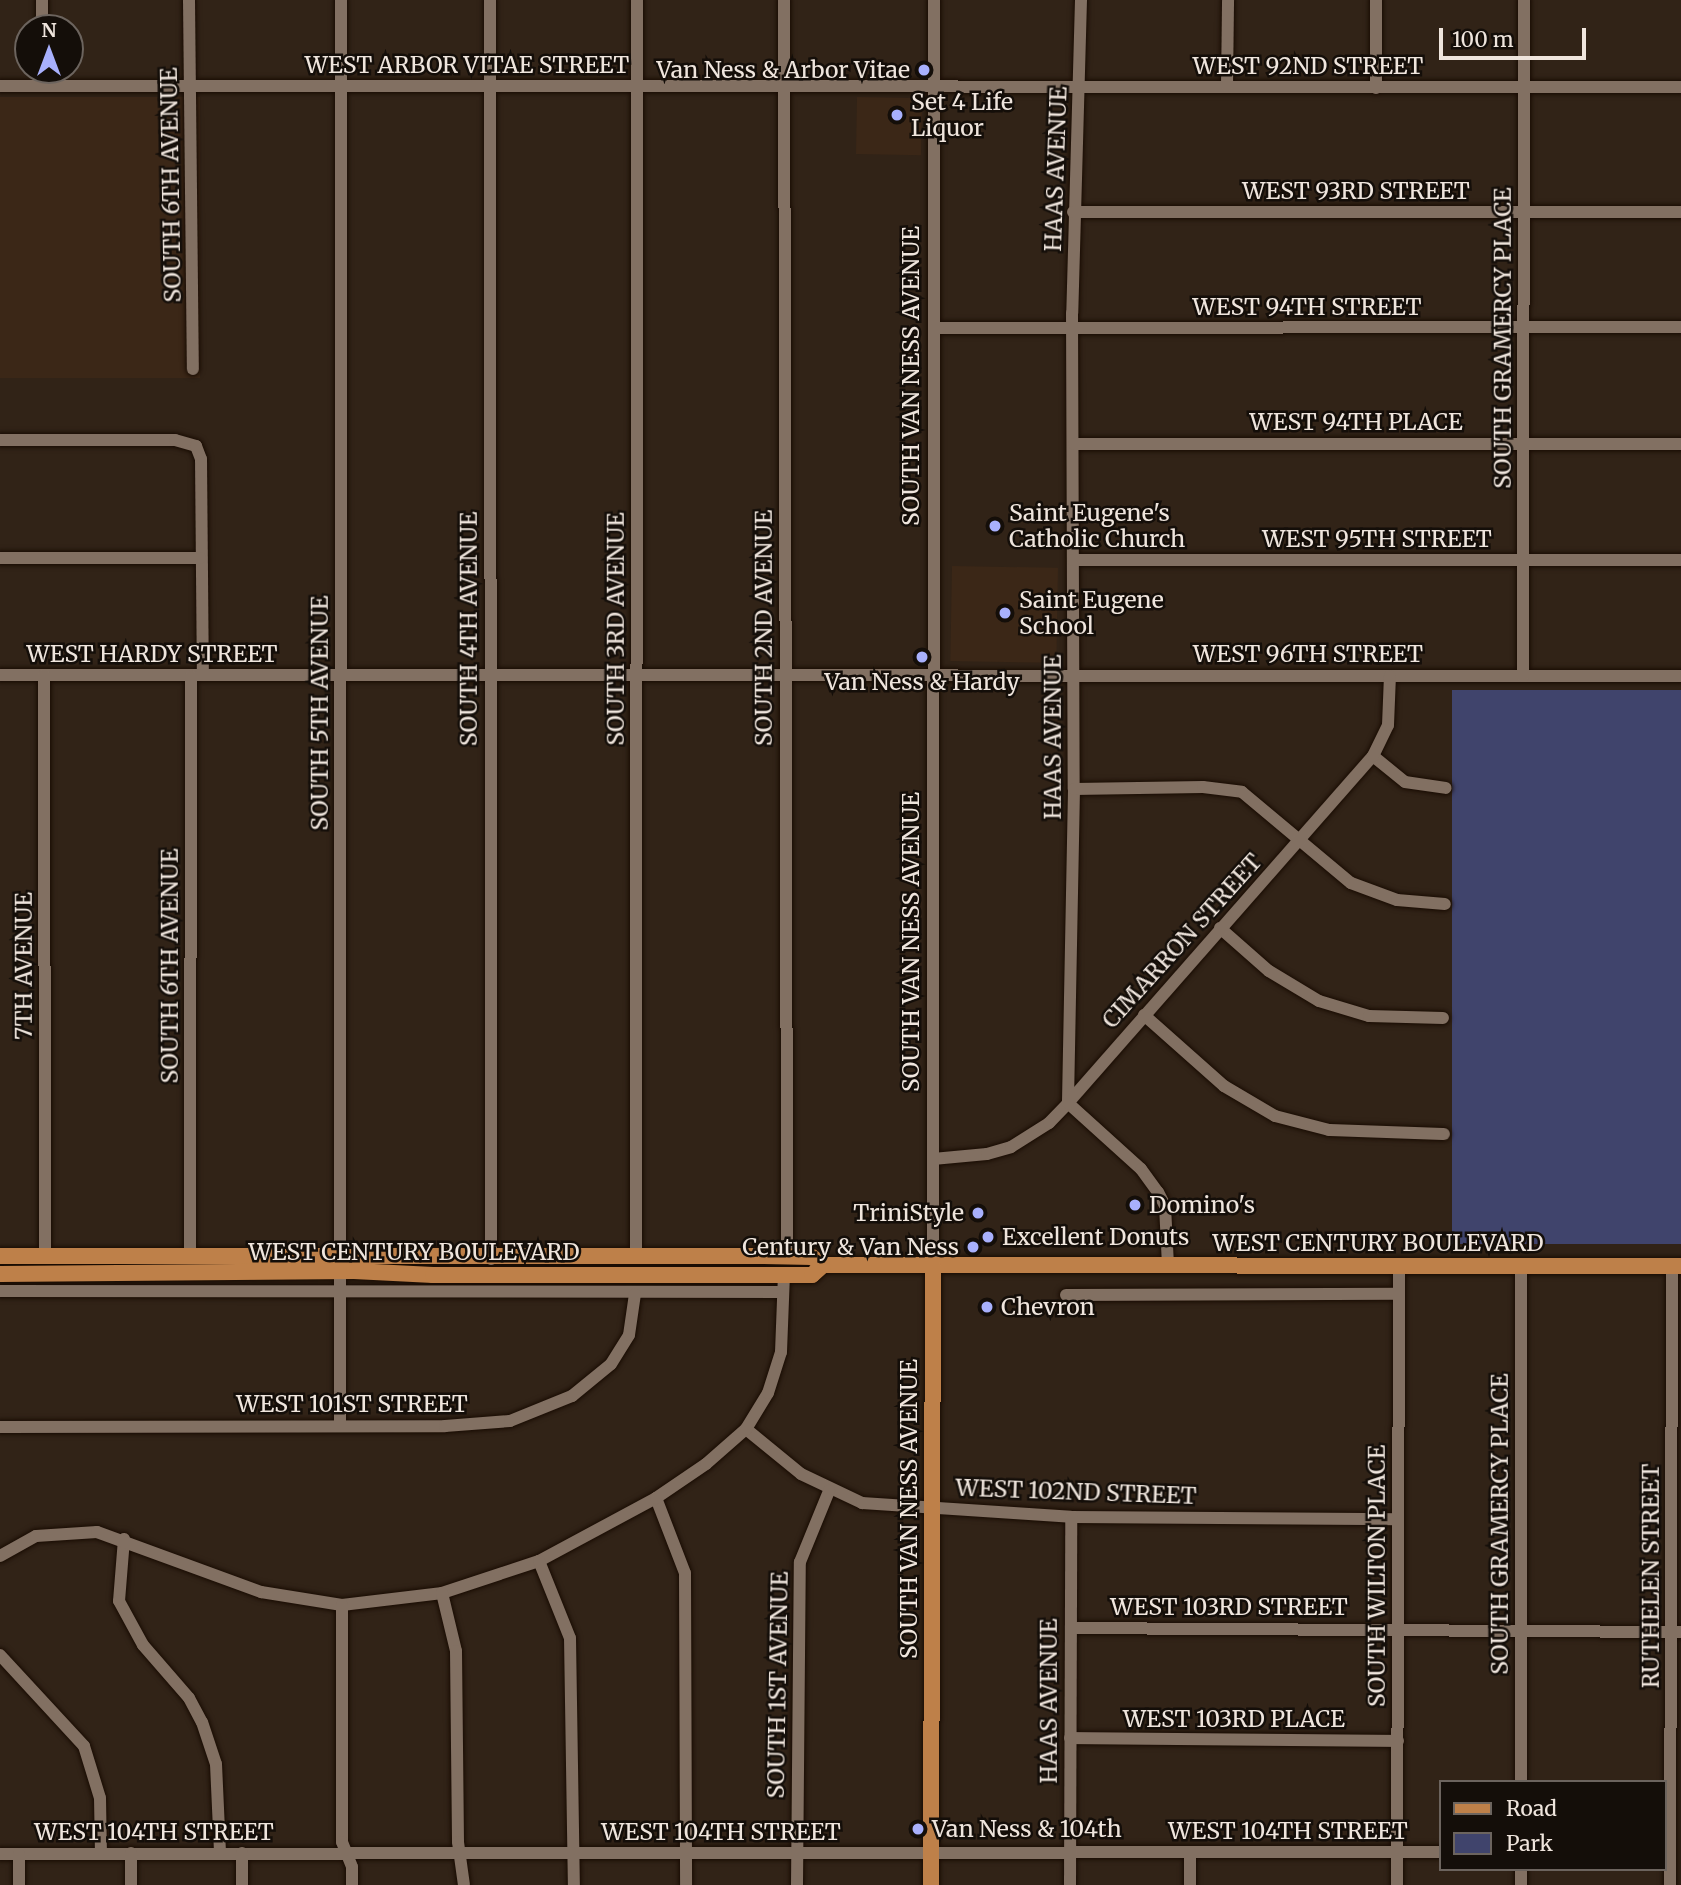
<!DOCTYPE html>
<style>
body{margin:0}
#map{position:relative;width:1681px;height:1885px;overflow:hidden;background:#312317;font-family:Merriweather,serif}
div>[style]{position:absolute}
.built>*{inset:0;background:#3b2717;transform-origin:0 0}
.green>*{inset:0;background:#40446c;transform-origin:0 0}
.roads{filter:drop-shadow(0 0 2px #190c03) drop-shadow(0 0 2px #190c03)}
.minor>*{height:12px;margin:-6px;padding:0 6px;transform-origin:6px;border-radius:6px;background:#827062}
.major>*{height:16px;margin:-8px;padding:0 8px;transform-origin:8px;border-radius:8px;background:#be8049}
.dots>*{width:19px;height:19px;translate:-50% -50%;box-sizing:border-box;border:4px solid #140e09;border-radius:50%}
span{translate:-50% -50%;white-space:nowrap;text-align:center;line-height:1.15;-webkit-text-stroke:5px #140e09;paint-order:stroke}
.street-label{font-size:23px;color:#efe5dd}
.poi-label{font-size:23px;color:#efe5dd}
.right{translate:-100% -50%;text-align:right}
.left{translate:0 -50%;text-align:left}
.legend{position:absolute;left:1439px;top:1780px;width:228px;height:91px;box-sizing:border-box;background:#140e09;border:2px solid #6c645e;margin:0;padding:9px 12px;list-style:none;font-size:21px;color:#efe5dd}
.legend li{display:flex;align-items:center;gap:14px;height:35px}
.legend b{width:35px;border:2px solid #6c645e}
.north{position:absolute;left:14px;top:14px;width:70px;height:70px;box-sizing:border-box;background:#140e09;border:2px solid #6c645e;border-radius:50%;rotate:0deg;font-size:19px;font-weight:700;line-height:28px;text-align:center;color:#efe5dd}
.north::after{content:'';display:block;margin:auto;width:24px;height:32px;background:#a8b0fc;clip-path:polygon(50% 0,100% 100%,50% 72%,0 100%)}
.scale{position:absolute;left:1439px;top:28px;width:147px;height:32px;box-sizing:border-box;border:4px solid #efe5dd;border-top:0;padding-left:9px;font-size:21px;line-height:24px;white-space:nowrap;color:#efe5dd;-webkit-text-stroke:5px #140e09;paint-order:stroke}
</style>
<div id="map">
<div class="built">
<div style="left:0;top:97px;width:200px;height:281px"></div>
<div style="left:857px;top:97px;width:65px;height:57px;rotate:1deg"></div>
<div style="left:952px;top:566px;width:106px;height:95px;rotate:1deg"></div>
</div>
<div class="green">
<div style="left:1681px;top:690px;width:554px;height:229px;rotate:90deg"></div>
</div>
<div class="roads">
<div class="minor">
<div style="left:42px;top:0;width:28px;rotate:90deg"></div>
<div style="left:189px;top:0;width:369px;rotate:89.4deg"></div>
<div style="left:490px;top:0;width:1259px;rotate:89.95deg"></div>
<div style="left:784px;top:0;width:1257px;rotate:89.86deg"></div>
<div style="left:1081px;top:0;width:313px;rotate:91.6deg"></div>
<div style="left:1072px;top:313px;width:476px;rotate:89.8deg"></div>
<div style="left:1074px;top:789px;width:314px;rotate:91.1deg"></div>
<div style="left:1068px;top:1103px;width:98px;rotate:42.1deg"></div>
<div style="left:1141px;top:1169px;width:29px;rotate:54deg"></div>
<div style="left:1158px;top:1192px;width:16px;rotate:63deg"></div>
<div style="left:1165px;top:1206px;width:60px;rotate:87.1deg"></div>
<div style="left:0;top:86px;width:1681px;rotate:0.03deg"></div>
<div style="left:1227px;top:86px;width:86px;rotate:-89.3deg"></div>
<div style="left:1376px;top:88px;width:88px;rotate:-90deg"></div>
<div style="left:1073px;top:212px;width:608px"></div>
<div style="left:934px;top:328px;width:747px;rotate:-0.08deg"></div>
<div style="left:0;top:440px;width:175px"></div>
<div style="left:175px;top:440px;width:22px;rotate:16deg"></div>
<div style="left:196px;top:446px;width:14px;rotate:69deg"></div>
<div style="left:201px;top:459px;width:216px;rotate:89.5deg"></div>
<div style="left:1074px;top:444px;width:607px"></div>
<div style="left:0;top:558px;width:200px"></div>
<div style="left:1073px;top:560px;width:608px"></div>
<div style="left:0;top:675px;width:1681px;rotate:0.03deg"></div>
<div style="left:44px;top:675px;width:581px;rotate:89.9deg"></div>
<div style="left:1523px;top:676px;width:676px;rotate:-89.92deg"></div>
<div style="left:1373px;top:756px;width:41px;rotate:39.1deg"></div>
<div style="left:1405px;top:782px;width:41px;rotate:8.3deg"></div>
<div style="left:1074px;top:789px;width:129px;rotate:-0.9deg"></div>
<div style="left:1203px;top:787px;width:39px;rotate:7deg"></div>
<div style="left:1242px;top:792px;width:142px;rotate:39.9deg"></div>
<div style="left:1351px;top:883px;width:49px;rotate:20.3deg"></div>
<div style="left:1397px;top:900px;width:48px;rotate:4.8deg"></div>
<div style="left:1220px;top:928px;width:65px;rotate:41.3deg"></div>
<div style="left:1269px;top:971px;width:58px;rotate:31deg"></div>
<div style="left:1319px;top:1001px;width:52px;rotate:16.7deg"></div>
<div style="left:1369px;top:1016px;width:74px;rotate:1.5deg"></div>
<div style="left:1144px;top:1015px;width:107px;rotate:41.6deg"></div>
<div style="left:1224px;top:1086px;width:59px;rotate:30.5deg"></div>
<div style="left:1275px;top:1116px;width:56px;rotate:14.5deg"></div>
<div style="left:1329px;top:1130px;width:115px;rotate:2deg"></div>
<div style="left:933px;top:1159px;width:54px;rotate:-5.3deg"></div>
<div style="left:987px;top:1154px;width:25px;rotate:-16deg"></div>
<div style="left:1011px;top:1147px;width:45px;rotate:-32.3deg"></div>
<div style="left:1049px;top:1123px;width:28px;rotate:-46deg"></div>
<div style="left:1068px;top:1103px;width:462px;rotate:-48.7deg"></div>
<div style="left:1373px;top:756px;width:34px;rotate:-64deg"></div>
<div style="left:1388px;top:725px;width:49px;rotate:-87.7deg"></div>
<div style="left:190px;top:1256px;width:580px;rotate:-89.9deg"></div>
<div style="left:636px;top:1258px;width:1258px;rotate:-89.95deg"></div>
<div style="left:933px;top:1265px;width:1265px;rotate:-89.95deg"></div>
<div style="left:1521px;top:1266px;width:516px;rotate:90deg"></div>
<div style="left:0;top:1291px;width:783px;rotate:0.07deg"></div>
<div style="left:1066px;top:1295px;width:333px;rotate:-0.2deg"></div>
<div style="left:340px;top:1426px;width:1426px;rotate:-89.96deg"></div>
<div style="left:0;top:1427px;width:445px;rotate:-0.1deg"></div>
<div style="left:445px;top:1426px;width:65px;rotate:-4.4deg"></div>
<div style="left:510px;top:1421px;width:67px;rotate:-22deg"></div>
<div style="left:572px;top:1396px;width:50px;rotate:-39.4deg"></div>
<div style="left:611px;top:1364px;width:34px;rotate:-58deg"></div>
<div style="left:629px;top:1335px;width:41px;rotate:-81.7deg"></div>
<div style="left:746px;top:1429px;width:71px;rotate:39.3deg"></div>
<div style="left:801px;top:1474px;width:68px;rotate:25.4deg"></div>
<div style="left:862px;top:1503px;width:209px;rotate:3.8deg"></div>
<div style="left:1071px;top:1517px;width:327px;rotate:0.4deg"></div>
<div style="left:656px;top:1498px;width:80px;rotate:68.9deg"></div>
<div style="left:685px;top:1573px;width:312px;rotate:89.8deg"></div>
<div style="left:124px;top:1539px;width:62px;rotate:94.6deg"></div>
<div style="left:119px;top:1601px;width:50px;rotate:61.4deg"></div>
<div style="left:143px;top:1645px;width:70px;rotate:49deg"></div>
<div style="left:189px;top:1698px;width:27px;rotate:62deg"></div>
<div style="left:202px;top:1722px;width:44px;rotate:71.6deg"></div>
<div style="left:216px;top:1764px;width:89px;rotate:87.4deg"></div>
<div style="left:0;top:1556px;width:41px;rotate:-29.1deg"></div>
<div style="left:36px;top:1536px;width:61px;rotate:-3.8deg"></div>
<div style="left:97px;top:1532px;width:175px;rotate:20.1deg"></div>
<div style="left:261px;top:1592px;width:82px;rotate:9.1deg"></div>
<div style="left:342px;top:1605px;width:101px;rotate:-6.8deg"></div>
<div style="left:442px;top:1593px;width:102px;rotate:-18.3deg"></div>
<div style="left:539px;top:1561px;width:133px;rotate:-28.3deg"></div>
<div style="left:656px;top:1498px;width:60px;rotate:-34.2deg"></div>
<div style="left:706px;top:1464px;width:53px;rotate:-41.2deg"></div>
<div style="left:746px;top:1429px;width:42px;rotate:-58.6deg"></div>
<div style="left:768px;top:1393px;width:43px;rotate:-72.4deg"></div>
<div style="left:781px;top:1352px;width:77px;rotate:-87.8deg"></div>
<div style="left:539px;top:1561px;width:83px;rotate:68.1deg"></div>
<div style="left:570px;top:1638px;width:247px;rotate:89.1deg"></div>
<div style="left:442px;top:1593px;width:60px;rotate:76.4deg"></div>
<div style="left:456px;top:1651px;width:191px;rotate:89.4deg"></div>
<div style="left:458px;top:1842px;width:43px;rotate:82.1deg"></div>
<div style="left:342px;top:1605px;width:237px;rotate:90deg"></div>
<div style="left:342px;top:1842px;width:27px;rotate:68deg"></div>
<div style="left:352px;top:1867px;width:18px;rotate:90deg"></div>
<div style="left:1071px;top:1628px;width:610px;rotate:0.38deg"></div>
<div style="left:0;top:1655px;width:124px;rotate:47.3deg"></div>
<div style="left:84px;top:1746px;width:54px;rotate:72.9deg"></div>
<div style="left:100px;top:1798px;width:55px;rotate:89deg"></div>
<div style="left:1070px;top:1738px;width:328px;rotate:0.5deg"></div>
<div style="left:0;top:1854px;width:1441px;rotate:-0.08deg"></div>
<div style="left:1521px;top:1869px;width:16px;rotate:90deg"></div>
<div style="left:19px;top:1885px;width:31px;rotate:-90deg"></div>
<div style="left:131px;top:1885px;width:32px;rotate:-90deg"></div>
<div style="left:242px;top:1885px;width:32px;rotate:-90deg"></div>
<div style="left:797px;top:1885px;width:323px;rotate:-89.5deg"></div>
<div style="left:800px;top:1562px;width:77px;rotate:-67.8deg"></div>
<div style="left:1070px;top:1885px;width:368px;rotate:-89.8deg"></div>
<div style="left:1190px;top:1885px;width:33px;rotate:-90deg"></div>
<div style="left:1397px;top:1885px;width:619px;rotate:-89.81deg"></div>
<div style="left:1670px;top:1885px;width:619px;rotate:-89.81deg"></div>
</div>
<div class="major">
<div style="left:0;top:1256px;width:764px"></div>
<div style="left:764px;top:1256px;width:48px;rotate:1.2deg"></div>
<div style="left:812px;top:1257px;width:14px;rotate:36deg"></div>
<div style="left:823px;top:1265px;width:858px;rotate:0.07deg"></div>
<div style="left:0;top:1274px;width:354px;rotate:-0.5deg"></div>
<div style="left:354px;top:1271px;width:79px;rotate:2.9deg"></div>
<div style="left:433px;top:1275px;width:379px"></div>
<div style="left:812px;top:1275px;width:15px;rotate:-42deg"></div>
<div style="left:931px;top:1885px;width:620px;rotate:-89.82deg"></div>
</div>
</div>
<div class="dots">
<div style="left:924px;top:70px;background:#a8b0fc"></div>
<div style="left:897px;top:115px;background:#a8b0fc"></div>
<div style="left:995px;top:526px;background:#a8b0fc"></div>
<div style="left:1005px;top:613px;background:#a8b0fc"></div>
<div style="left:922px;top:657px;background:#a8b0fc"></div>
<div style="left:1135px;top:1205px;background:#a8b0fc"></div>
<div style="left:978px;top:1213px;background:#a8b0fc"></div>
<div style="left:988px;top:1237px;background:#a8b0fc"></div>
<div style="left:973px;top:1247px;background:#a8b0fc"></div>
<div style="left:987px;top:1307px;background:#a8b0fc"></div>
<div style="left:918px;top:1829px;background:#a8b0fc"></div>
</div>
<div class="street-label">
<span style="left:467px;top:65px">WEST ARBOR VITAE STREET</span>
<span style="left:1308px;top:66px">WEST 92ND STREET</span>
<span style="left:1056px;top:169px;rotate:-88deg">HAAS AVENUE</span>
<span style="left:171px;top:185px;rotate:-91deg">SOUTH 6TH AVENUE</span>
<span style="left:1356px;top:191px">WEST 93RD STREET</span>
<span style="left:1307px;top:307px">WEST 94TH STREET</span>
<span style="left:1503px;top:338px;rotate:-90deg">SOUTH GRAMERCY PLACE</span>
<span style="left:911px;top:376px;rotate:-90deg">SOUTH VAN NESS AVENUE</span>
<span style="left:1356px;top:422px">WEST 94TH PLACE</span>
<span style="left:1377px;top:539px">WEST 95TH STREET</span>
<span style="left:764px;top:628px;rotate:-90deg">SOUTH 2ND AVENUE</span>
<span style="left:469px;top:629px;rotate:-90deg">SOUTH 4TH AVENUE</span>
<span style="left:616px;top:629px;rotate:-90deg">SOUTH 3RD AVENUE</span>
<span style="left:152px;top:654px">WEST HARDY STREET</span>
<span style="left:1308px;top:654px">WEST 96TH STREET</span>
<span style="left:320px;top:713px;rotate:-90deg">SOUTH 5TH AVENUE</span>
<span style="left:1053px;top:737px;rotate:-90deg">HAAS AVENUE</span>
<span style="left:1182px;top:941px;rotate:-48deg">CIMARRON STREET</span>
<span style="left:911px;top:942px;rotate:-90deg">SOUTH VAN NESS AVENUE</span>
<span style="left:24px;top:966px;rotate:-90deg">7TH AVENUE</span>
<span style="left:170px;top:966px;rotate:-90deg">SOUTH 6TH AVENUE</span>
<span style="left:1378px;top:1243px">WEST CENTURY BOULEVARD</span>
<span style="left:414px;top:1252px">WEST CENTURY BOULEVARD</span>
<span style="left:352px;top:1404px">WEST 101ST STREET</span>
<span style="left:1076px;top:1492px;rotate:2deg">WEST 102ND STREET</span>
<span style="left:909px;top:1509px;rotate:-90deg">SOUTH VAN NESS AVENUE</span>
<span style="left:1500px;top:1524px;rotate:-90deg">SOUTH GRAMERCY PLACE</span>
<span style="left:1377px;top:1576px;rotate:-90deg">SOUTH WILTON PLACE</span>
<span style="left:1651px;top:1576px;rotate:-90deg">RUTHELEN STREET</span>
<span style="left:1229px;top:1607px">WEST 103RD STREET</span>
<span style="left:778px;top:1685px;rotate:-89deg">SOUTH 1ST AVENUE</span>
<span style="left:1049px;top:1701px;rotate:-90deg">HAAS AVENUE</span>
<span style="left:1234px;top:1719px">WEST 103RD PLACE</span>
<span style="left:1288px;top:1831px">WEST 104TH STREET</span>
<span style="left:154px;top:1832px">WEST 104TH STREET</span>
<span style="left:721px;top:1832px">WEST 104TH STREET</span>
</div>
<div class="poi-label">
<span class="right" style="left:910px;top:70px">Van Ness &amp; Arbor Vitae</span>
<span class="left" style="left:911px;top:115px">Set 4 Life<br>Liquor</span>
<span class="left" style="left:1009px;top:526px">Saint Eugene's<br>Catholic Church</span>
<span class="left" style="left:1019px;top:613px">Saint Eugene<br>School</span>
<span style="left:922px;top:682px">Van Ness &amp; Hardy</span>
<span class="left" style="left:1149px;top:1205px">Domino's</span>
<span class="right" style="left:964px;top:1213px">TriniStyle</span>
<span class="left" style="left:1002px;top:1237px">Excellent Donuts</span>
<span class="right" style="left:959px;top:1247px">Century &amp; Van Ness</span>
<span class="left" style="left:1001px;top:1307px">Chevron</span>
<span class="left" style="left:932px;top:1829px">Van Ness &amp; 104th</span>
</div>
<ul class="legend">
<li><b style="height:9px;background:#be8049"></b>Road</li>
<li><b style="height:19px;background:#40446c"></b>Park</li>
</ul>
<div class="north">N</div>
<div class="scale">100 m</div>
</div>
